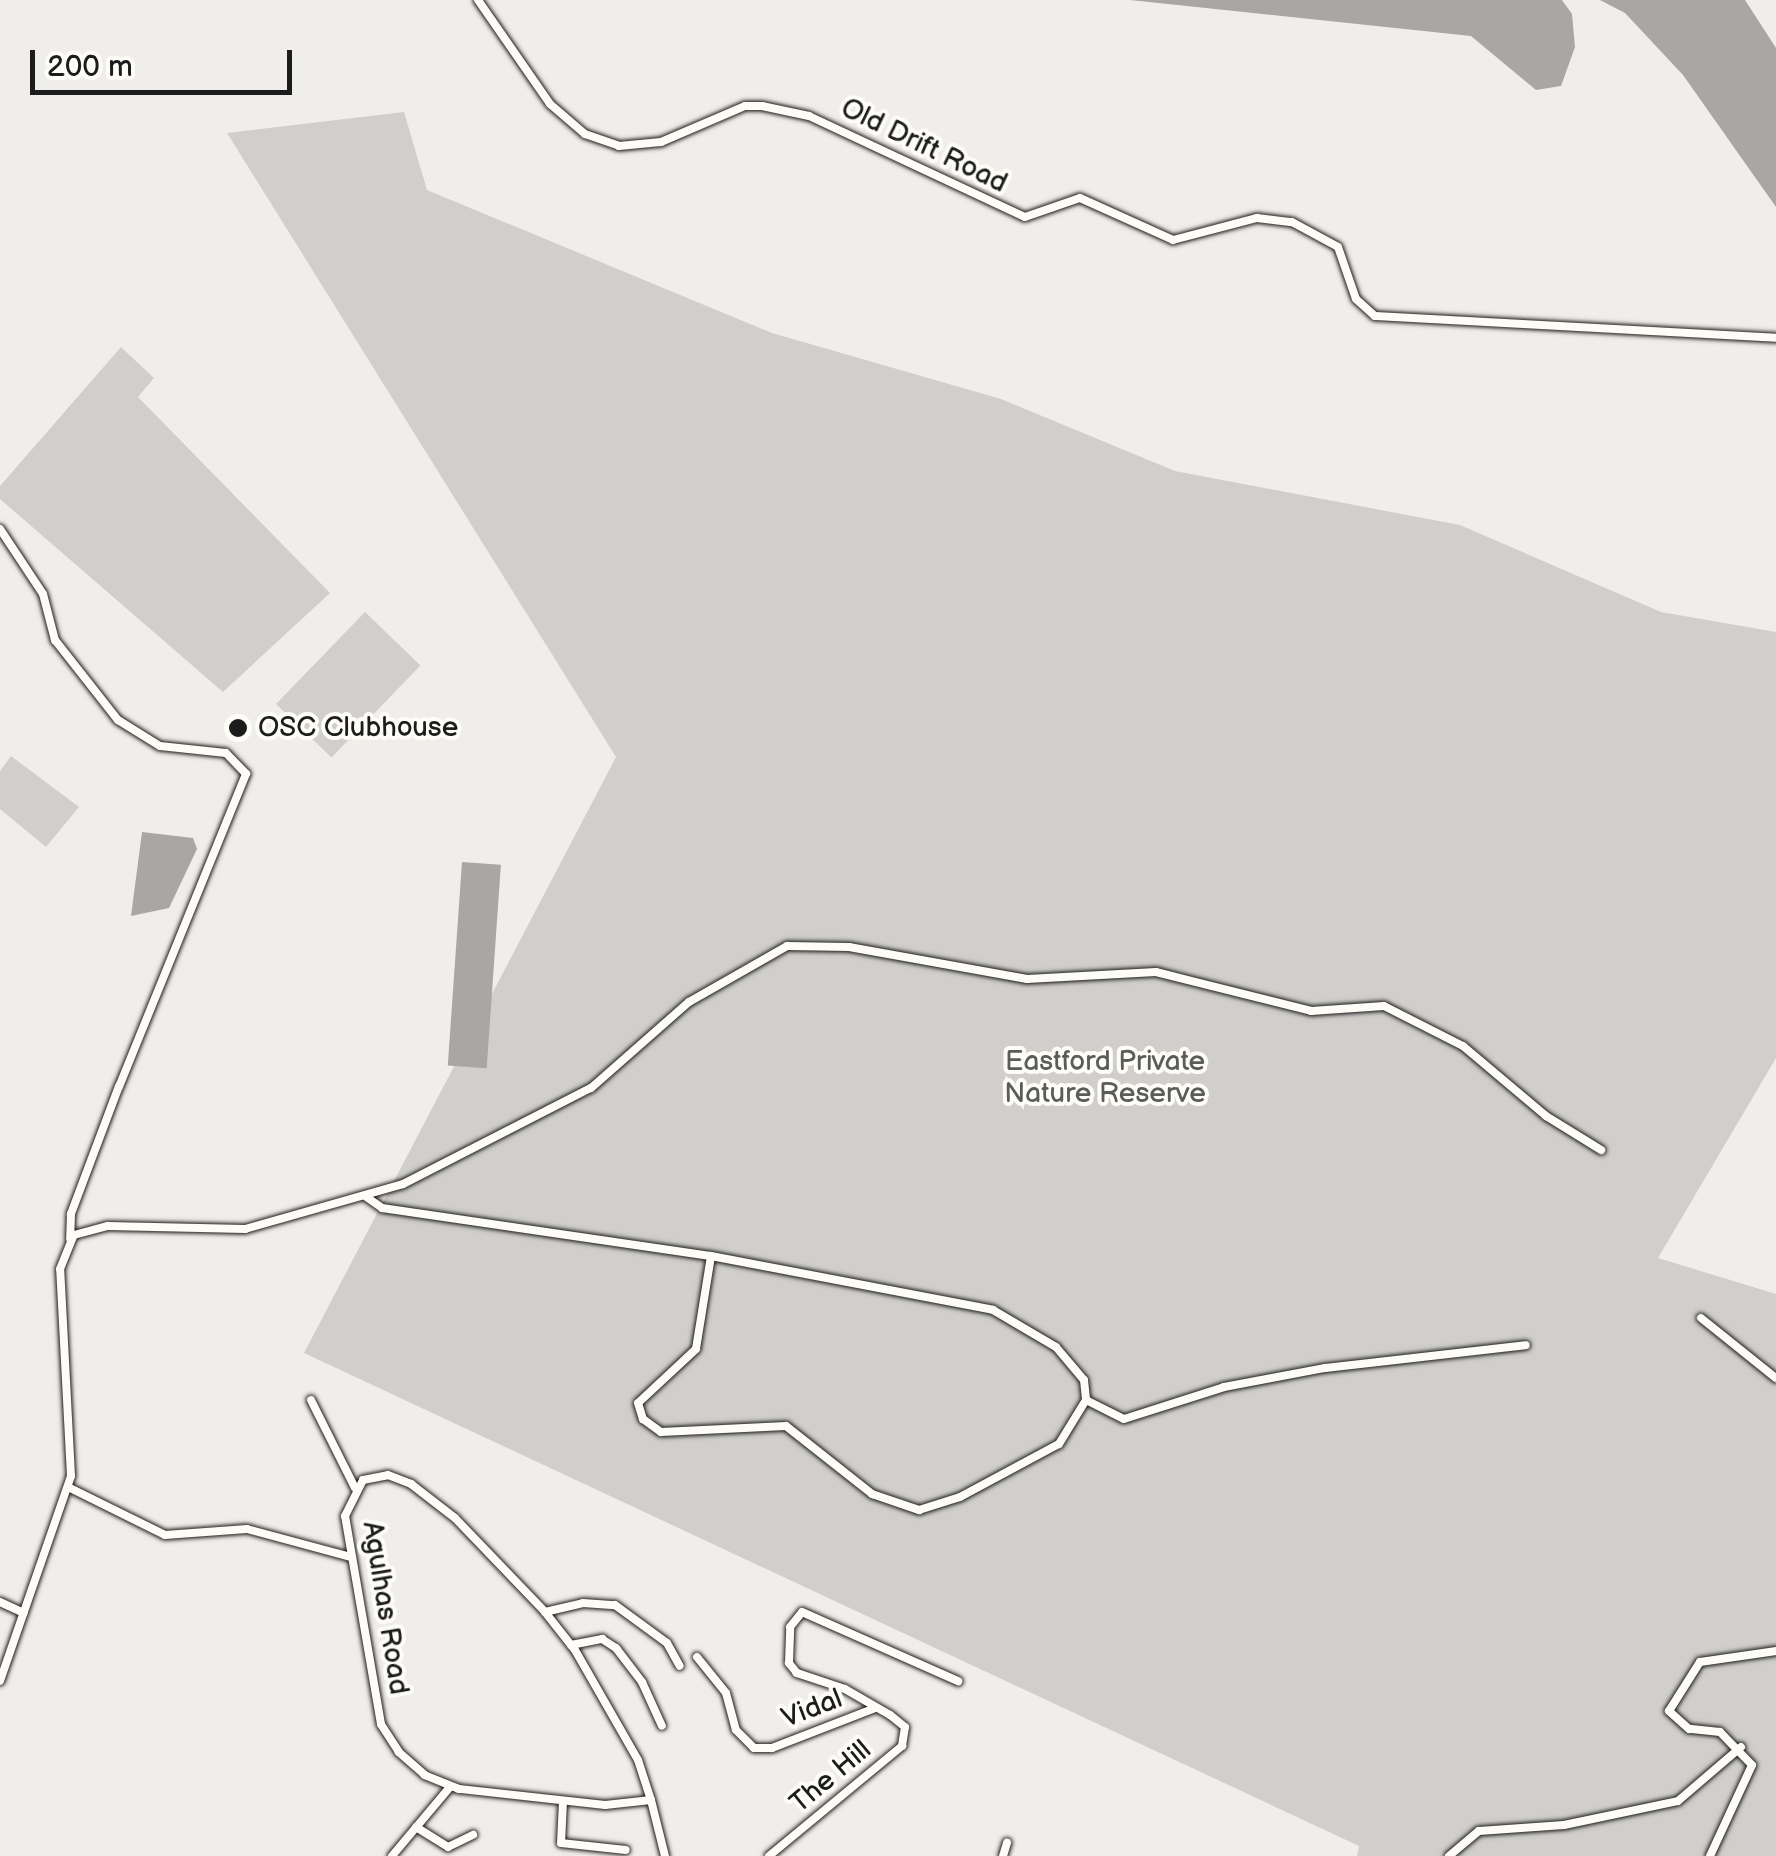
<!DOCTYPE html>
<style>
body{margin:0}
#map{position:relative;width:1776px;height:1856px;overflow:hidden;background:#f0eeea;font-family:"Balsamiq Sans",sans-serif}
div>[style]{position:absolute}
.green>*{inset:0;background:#d0cfcc;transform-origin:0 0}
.water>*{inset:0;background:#a8a7a3;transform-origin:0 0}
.roads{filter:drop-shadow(0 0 2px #1c1c1c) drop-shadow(0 0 2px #1c1c1c)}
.minor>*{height:8px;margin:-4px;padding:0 4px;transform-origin:4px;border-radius:4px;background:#fdfcf7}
.dots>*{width:28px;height:28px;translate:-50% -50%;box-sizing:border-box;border:5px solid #fdfcf7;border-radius:50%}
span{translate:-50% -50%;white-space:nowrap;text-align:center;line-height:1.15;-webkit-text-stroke:8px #fdfcf7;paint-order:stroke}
.street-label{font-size:28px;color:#1c1c1c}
.poi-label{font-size:28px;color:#1c1c1c}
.left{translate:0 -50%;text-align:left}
.park-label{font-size:28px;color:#5b5b5a}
.scale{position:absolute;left:30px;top:50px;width:262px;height:45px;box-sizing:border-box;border:5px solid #1c1c1c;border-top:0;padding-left:12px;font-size:30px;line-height:35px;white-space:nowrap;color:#1c1c1c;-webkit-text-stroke:8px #fdfcf7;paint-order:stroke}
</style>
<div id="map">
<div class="green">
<div style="clip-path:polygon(404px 112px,427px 190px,772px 333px,1001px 399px,1175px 471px,1460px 525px,1661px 612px,1776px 632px,1776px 1058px,1658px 1258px,1776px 1294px,1776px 1856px,1357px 1856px,1359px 1846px,304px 1353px,616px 757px,227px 133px)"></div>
<div style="clip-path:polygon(121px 347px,154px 378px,138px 397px,330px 593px,223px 692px,0 499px,0 486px)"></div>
<div style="left:365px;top:612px;width:77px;height:128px;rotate:44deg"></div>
<div style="clip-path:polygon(11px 756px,79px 807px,46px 847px,0 809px,0 771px)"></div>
</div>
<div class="water">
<div style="clip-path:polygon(1130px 0,1562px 0,1572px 14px,1575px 47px,1561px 86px,1536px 90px,1471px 36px)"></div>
<div style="clip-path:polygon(1600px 0,1745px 0,1776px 48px,1776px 207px,1683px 75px,1625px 13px)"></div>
<div style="clip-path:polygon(142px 832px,193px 838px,197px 849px,169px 908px,131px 916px)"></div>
<div style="left:462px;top:862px;width:39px;height:204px;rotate:4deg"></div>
</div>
<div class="roads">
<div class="minor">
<div style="left:478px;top:0;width:126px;rotate:55.3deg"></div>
<div style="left:550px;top:104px;width:46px;rotate:40.6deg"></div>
<div style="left:585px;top:134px;width:36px;rotate:19deg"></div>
<div style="left:619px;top:146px;width:42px;rotate:-5.4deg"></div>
<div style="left:661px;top:142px;width:91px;rotate:-23.2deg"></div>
<div style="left:745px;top:106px;width:17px"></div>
<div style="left:762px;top:106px;width:48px;rotate:12deg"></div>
<div style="left:809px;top:116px;width:238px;rotate:25.1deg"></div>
<div style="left:1025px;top:217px;width:58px;rotate:-19.1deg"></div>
<div style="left:1080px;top:198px;width:102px;rotate:24.3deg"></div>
<div style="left:1173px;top:240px;width:87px;rotate:-14.7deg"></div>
<div style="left:1257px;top:218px;width:35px;rotate:7deg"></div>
<div style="left:1292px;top:222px;width:52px;rotate:28.5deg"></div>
<div style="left:1338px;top:247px;width:55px;rotate:70.9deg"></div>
<div style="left:1356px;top:299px;width:25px;rotate:42deg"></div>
<div style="left:1375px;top:316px;width:402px;rotate:3.1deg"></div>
<div style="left:0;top:529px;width:78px;rotate:56.5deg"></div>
<div style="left:43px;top:594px;width:48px;rotate:75.4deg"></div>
<div style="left:55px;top:640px;width:102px;rotate:51.8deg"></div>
<div style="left:118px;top:720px;width:49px;rotate:31.8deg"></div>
<div style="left:160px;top:746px;width:66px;rotate:6.1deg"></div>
<div style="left:226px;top:753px;width:29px;rotate:46deg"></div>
<div style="left:246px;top:774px;width:337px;rotate:112.1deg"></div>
<div style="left:119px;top:1086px;width:137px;rotate:110.6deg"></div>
<div style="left:71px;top:1214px;width:25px;rotate:92deg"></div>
<div style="left:365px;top:1196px;width:21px;rotate:35deg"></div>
<div style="left:382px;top:1208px;width:332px;rotate:8.3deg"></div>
<div style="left:711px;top:1256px;width:287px;rotate:10.8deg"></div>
<div style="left:993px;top:1310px;width:73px;rotate:30.4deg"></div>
<div style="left:1056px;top:1347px;width:43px;rotate:49.7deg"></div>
<div style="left:1084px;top:1380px;width:20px;rotate:84deg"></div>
<div style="left:1086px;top:1400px;width:42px;rotate:26.6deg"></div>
<div style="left:1124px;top:1419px;width:105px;rotate:-17.7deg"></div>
<div style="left:1224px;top:1387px;width:103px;rotate:-10.7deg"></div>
<div style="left:1325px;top:1368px;width:202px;rotate:-6.5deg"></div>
<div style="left:711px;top:1256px;width:94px;rotate:99.2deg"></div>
<div style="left:696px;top:1349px;width:79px;rotate:137deg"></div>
<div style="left:638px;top:1403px;width:17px;rotate:73deg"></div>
<div style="left:643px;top:1419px;width:22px;rotate:36deg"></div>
<div style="left:661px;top:1432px;width:125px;rotate:-2.7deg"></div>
<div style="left:786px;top:1426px;width:110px;rotate:38.3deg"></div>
<div style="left:872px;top:1494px;width:50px;rotate:18.8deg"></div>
<div style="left:919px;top:1510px;width:43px;rotate:-17.6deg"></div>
<div style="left:960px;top:1497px;width:112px;rotate:-28.2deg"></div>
<div style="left:1059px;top:1444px;width:52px;rotate:-58.5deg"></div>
<div style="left:1701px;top:1318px;width:96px;rotate:38.7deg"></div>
<div style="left:311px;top:1400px;width:98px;rotate:63.4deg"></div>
<div style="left:68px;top:1487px;width:108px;rotate:26.3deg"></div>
<div style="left:165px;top:1535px;width:82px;rotate:-4.2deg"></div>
<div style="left:247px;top:1529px;width:108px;rotate:15.1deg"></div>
<div style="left:0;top:1602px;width:26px;rotate:25deg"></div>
<div style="left:545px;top:1612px;width:39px;rotate:-13deg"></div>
<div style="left:583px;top:1603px;width:32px;rotate:4deg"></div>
<div style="left:615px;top:1605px;width:64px;rotate:36.2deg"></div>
<div style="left:667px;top:1643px;width:26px;rotate:61deg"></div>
<div style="left:571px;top:1645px;width:32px;rotate:-11deg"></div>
<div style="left:602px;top:1639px;width:17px;rotate:33deg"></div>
<div style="left:616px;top:1648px;width:43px;rotate:52.6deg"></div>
<div style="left:642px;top:1682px;width:48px;rotate:65.6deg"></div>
<div style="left:697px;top:1657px;width:46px;rotate:51.1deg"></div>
<div style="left:726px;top:1693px;width:38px;rotate:75deg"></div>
<div style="left:736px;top:1730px;width:25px;rotate:45deg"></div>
<div style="left:754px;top:1748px;width:18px"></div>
<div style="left:772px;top:1748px;width:110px;rotate:-21.2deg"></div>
<div style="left:0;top:1681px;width:217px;rotate:-70.9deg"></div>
<div style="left:71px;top:1476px;width:207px;rotate:-93deg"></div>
<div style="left:60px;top:1269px;width:37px;rotate:-68deg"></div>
<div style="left:74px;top:1235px;width:35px;rotate:-15deg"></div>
<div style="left:108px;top:1226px;width:137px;rotate:1.3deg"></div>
<div style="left:245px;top:1229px;width:164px;rotate:-15.9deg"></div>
<div style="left:403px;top:1184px;width:211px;rotate:-27.1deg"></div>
<div style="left:591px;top:1088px;width:130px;rotate:-41.3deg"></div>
<div style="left:689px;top:1002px;width:113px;rotate:-29.7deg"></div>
<div style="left:787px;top:946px;width:62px;rotate:0.9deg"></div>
<div style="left:849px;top:947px;width:181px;rotate:10.2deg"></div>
<div style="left:1027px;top:979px;width:129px;rotate:-3.1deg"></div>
<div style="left:1156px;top:972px;width:160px;rotate:14.1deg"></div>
<div style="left:1311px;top:1011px;width:73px;rotate:-3.9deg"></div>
<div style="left:1384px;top:1006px;width:89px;rotate:26.9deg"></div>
<div style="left:1463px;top:1046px;width:109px;rotate:40.1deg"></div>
<div style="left:1546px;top:1116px;width:65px;rotate:31.7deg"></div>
<div style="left:651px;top:1800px;width:46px;rotate:173.8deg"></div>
<div style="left:605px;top:1805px;width:147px;rotate:-173.7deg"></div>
<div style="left:459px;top:1789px;width:37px;rotate:-158deg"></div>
<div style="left:425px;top:1775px;width:35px;rotate:-139deg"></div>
<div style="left:399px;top:1752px;width:33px;rotate:-123deg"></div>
<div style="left:381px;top:1724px;width:211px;rotate:-99.8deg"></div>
<div style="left:345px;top:1516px;width:40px;rotate:-63.4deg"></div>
<div style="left:363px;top:1480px;width:25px;rotate:-11deg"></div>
<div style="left:388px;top:1475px;width:25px;rotate:21deg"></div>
<div style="left:411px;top:1484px;width:56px;rotate:37.7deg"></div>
<div style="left:455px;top:1518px;width:130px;rotate:46.2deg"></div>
<div style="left:545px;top:1612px;width:48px;rotate:51.7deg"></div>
<div style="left:575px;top:1650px;width:127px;rotate:60.2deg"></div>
<div style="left:638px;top:1760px;width:42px;rotate:72deg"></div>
<div style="left:651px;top:1800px;width:58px;rotate:76deg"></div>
<div style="left:563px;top:1801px;width:42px;rotate:92.7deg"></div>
<div style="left:561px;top:1843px;width:65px;rotate:6.1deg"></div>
<div style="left:416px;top:1827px;width:38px;rotate:32deg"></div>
<div style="left:448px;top:1847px;width:28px;rotate:-26deg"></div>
<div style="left:392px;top:1856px;width:90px;rotate:-50deg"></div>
<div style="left:769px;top:1856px;width:173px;rotate:-39.6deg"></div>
<div style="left:902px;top:1746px;width:19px;rotate:-81deg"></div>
<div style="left:905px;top:1727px;width:19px;rotate:-141deg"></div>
<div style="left:890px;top:1715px;width:52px;rotate:-150deg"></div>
<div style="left:845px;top:1689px;width:51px;rotate:-161.6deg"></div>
<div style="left:797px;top:1673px;width:13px;rotate:-129deg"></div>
<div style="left:789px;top:1663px;width:36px;rotate:-88deg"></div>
<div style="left:790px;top:1627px;width:19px;rotate:-51deg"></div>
<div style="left:802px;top:1612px;width:171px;rotate:23.9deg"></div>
<div style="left:1003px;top:1856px;width:14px;rotate:-73deg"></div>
<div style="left:1449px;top:1856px;width:39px;rotate:-40deg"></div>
<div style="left:1479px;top:1831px;width:85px;rotate:-4deg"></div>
<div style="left:1564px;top:1825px;width:116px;rotate:-11.9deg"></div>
<div style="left:1678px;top:1801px;width:83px;rotate:-40.6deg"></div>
<div style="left:1710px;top:1856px;width:100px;rotate:-65.2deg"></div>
<div style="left:1752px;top:1765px;width:46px;rotate:-134.1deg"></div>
<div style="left:1720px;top:1732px;width:31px;rotate:-174deg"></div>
<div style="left:1689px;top:1729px;width:27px;rotate:-138deg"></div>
<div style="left:1669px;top:1711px;width:58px;rotate:-57.7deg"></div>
<div style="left:1700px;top:1662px;width:77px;rotate:-8.2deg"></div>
</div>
</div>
<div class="dots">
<div style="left:238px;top:728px;background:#1c1c1c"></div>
</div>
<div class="street-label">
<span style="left:924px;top:146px;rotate:26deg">Old Drift Road</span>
<span style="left:385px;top:1608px;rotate:81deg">Agulhas Road</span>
<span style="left:812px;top:1709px;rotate:-21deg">Vidal</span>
<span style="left:831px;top:1777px;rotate:-40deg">The Hill</span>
</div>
<div class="poi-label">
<span class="left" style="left:258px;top:728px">OSC Clubhouse</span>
</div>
<div class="park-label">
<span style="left:1105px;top:1078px">Eastford Private<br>Nature Reserve</span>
</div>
<div class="scale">200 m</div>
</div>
